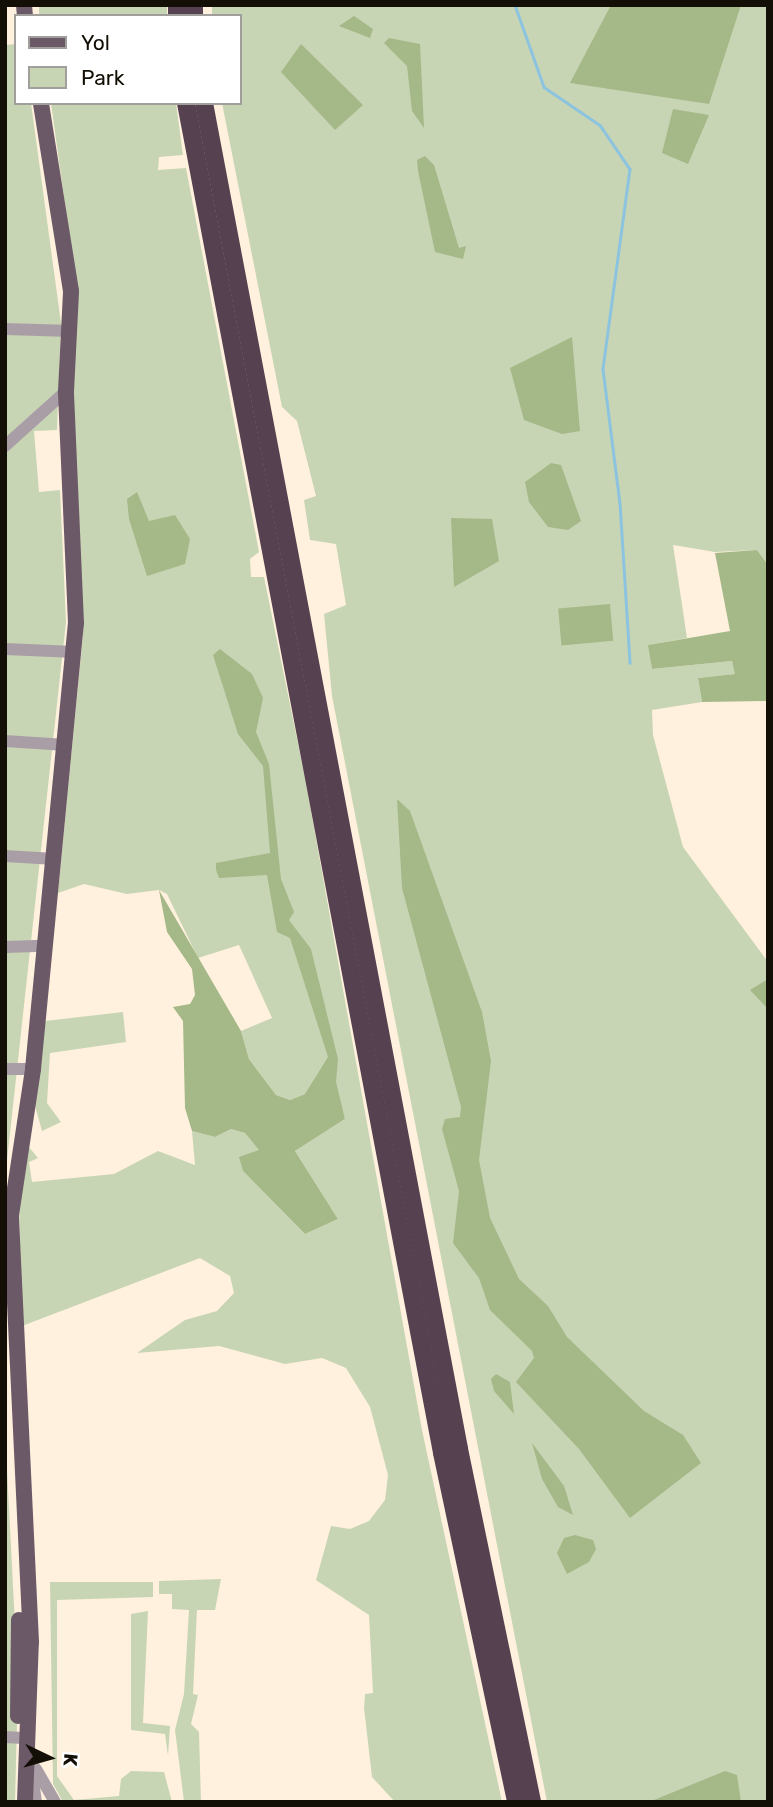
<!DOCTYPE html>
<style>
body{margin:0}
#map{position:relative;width:773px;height:1807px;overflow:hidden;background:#fff1dd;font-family:Rubik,sans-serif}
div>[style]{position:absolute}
.green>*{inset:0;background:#c8d5b4;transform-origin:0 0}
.forest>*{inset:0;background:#a5b888;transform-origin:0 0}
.stream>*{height:2.5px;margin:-1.25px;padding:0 1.25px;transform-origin:1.25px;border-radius:1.25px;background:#8cc4df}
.minor>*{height:12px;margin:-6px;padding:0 6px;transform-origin:6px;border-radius:6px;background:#aa9ea6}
.major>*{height:16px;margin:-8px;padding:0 8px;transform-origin:8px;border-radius:8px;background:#6c5967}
.highway>*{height:18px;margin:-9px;padding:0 9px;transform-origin:9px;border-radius:9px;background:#564150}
span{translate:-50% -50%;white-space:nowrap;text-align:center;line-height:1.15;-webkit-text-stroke:6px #fff;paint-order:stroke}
.frame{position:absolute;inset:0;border:7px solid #140f06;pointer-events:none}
.legend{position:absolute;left:14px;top:14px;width:228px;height:91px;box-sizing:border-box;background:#fff;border:2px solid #a19f9b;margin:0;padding:9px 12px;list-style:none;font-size:21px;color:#140f06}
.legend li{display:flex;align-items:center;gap:14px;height:35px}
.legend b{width:35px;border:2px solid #a19f9b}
.north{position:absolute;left:14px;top:1723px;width:70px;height:70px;-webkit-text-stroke:5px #fff;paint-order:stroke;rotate:95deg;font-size:19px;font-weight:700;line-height:28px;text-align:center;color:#140f06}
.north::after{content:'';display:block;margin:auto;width:24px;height:32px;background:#140f06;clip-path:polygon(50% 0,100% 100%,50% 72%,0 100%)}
</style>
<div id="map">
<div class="green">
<div style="left:39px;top:5px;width:128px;height:11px"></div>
<div style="clip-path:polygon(212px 5px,768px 5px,768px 565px,757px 550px,715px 552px,673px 545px,687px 638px,649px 645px,652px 669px,732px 661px,736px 674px,698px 678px,702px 702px,652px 710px,653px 735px,683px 847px,768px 962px,768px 1802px,547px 1802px,332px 696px,324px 614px,346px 605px,336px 544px,310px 540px,304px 500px,316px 496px,297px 421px,282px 407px,222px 103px,240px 103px,240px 16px,212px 16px)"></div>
<div style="clip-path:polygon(16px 44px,16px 103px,31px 103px,61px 323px,57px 430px,34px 431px,39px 492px,60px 490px,66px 622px,5px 1179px,5px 45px)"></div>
<div style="clip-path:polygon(51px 103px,176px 103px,183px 155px,159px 157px,158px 170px,186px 168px,259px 552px,250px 559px,251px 577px,264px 577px,306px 783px,422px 1430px,502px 1802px,395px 1802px,372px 1777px,364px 1708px,365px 1694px,373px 1693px,369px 1615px,316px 1580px,331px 1526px,350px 1529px,369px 1521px,385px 1500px,388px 1475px,370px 1407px,346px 1368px,322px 1358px,285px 1364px,219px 1346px,137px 1353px,185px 1320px,217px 1311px,234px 1293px,230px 1276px,200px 1258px,22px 1326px,19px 1206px,28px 1146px,38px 1158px,29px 1162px,32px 1182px,114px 1174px,158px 1151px,195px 1165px,192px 1131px,215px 1137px,231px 1129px,245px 1133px,260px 1150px,243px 1171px,305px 1234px,338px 1219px,295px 1151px,345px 1119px,335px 1082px,290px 1100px,276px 1095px,249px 1059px,241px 1031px,272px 1018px,239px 945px,198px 958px,167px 894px,159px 890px,127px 894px,84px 884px,58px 893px,83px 635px,73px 391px,77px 292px)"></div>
<div style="clip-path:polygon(123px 1012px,126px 1042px,50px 1053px,47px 1103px,61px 1122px,42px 1131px,34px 1102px,45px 1021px)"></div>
<div style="clip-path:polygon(5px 1430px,18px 1683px,15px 1802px,5px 1802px)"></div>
<div style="clip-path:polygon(221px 1579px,215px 1610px,197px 1610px,193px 1694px,198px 1695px,191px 1724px,199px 1732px,201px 1802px,184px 1802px,175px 1730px,184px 1694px,189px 1610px,172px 1609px,172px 1594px,159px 1594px,159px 1581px)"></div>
<div style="clip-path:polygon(50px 1582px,153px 1582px,153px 1597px,57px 1600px,57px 1776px,74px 1800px,119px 1796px,121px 1779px,131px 1771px,164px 1772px,172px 1802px,63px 1802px,53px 1784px)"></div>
<div style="clip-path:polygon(148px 1611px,143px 1723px,170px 1726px,168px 1756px,165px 1734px,131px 1730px,131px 1614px)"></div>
</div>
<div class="forest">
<div style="clip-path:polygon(611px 5px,741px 5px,709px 104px,570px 83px)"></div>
<div style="clip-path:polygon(354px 16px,373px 29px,370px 38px,339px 26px)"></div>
<div style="clip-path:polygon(389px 38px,420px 44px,424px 128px,412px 111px,407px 66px,384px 43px)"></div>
<div style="clip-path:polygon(301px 44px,363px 105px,335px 130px,281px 72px)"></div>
<div style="clip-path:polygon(673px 109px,709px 115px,688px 164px,662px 153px)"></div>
<div style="clip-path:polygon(425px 156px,434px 165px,459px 248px,466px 246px,463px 259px,435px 252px,418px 171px,417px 160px)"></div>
<div style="clip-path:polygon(572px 337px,580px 431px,562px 434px,524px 420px,510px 368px)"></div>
<div style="clip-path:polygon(551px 463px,561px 465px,581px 521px,568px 530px,548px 527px,529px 502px,525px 482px)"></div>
<div style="clip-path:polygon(137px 492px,149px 521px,175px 515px,190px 539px,185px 564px,147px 576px,129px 519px,127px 499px)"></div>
<div style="clip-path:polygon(451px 518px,492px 519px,499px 561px,454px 587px)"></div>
<div style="clip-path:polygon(757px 550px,768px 565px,768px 701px,702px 702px,698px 678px,735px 674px,732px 661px,652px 669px,648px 645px,730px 631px,715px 553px)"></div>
<div style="left:610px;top:604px;width:37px;height:52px;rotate:85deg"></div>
<div style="clip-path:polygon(220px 649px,252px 674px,263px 698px,256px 732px,269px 764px,281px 879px,294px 912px,289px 920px,311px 949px,338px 1059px,336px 1082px,345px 1119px,295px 1151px,338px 1219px,305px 1234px,243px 1171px,239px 1157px,259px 1150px,245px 1133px,231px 1129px,215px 1137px,192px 1131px,185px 1108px,183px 1021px,173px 1007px,190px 1004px,195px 995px,192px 969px,167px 932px,159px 890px,241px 1031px,249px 1059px,276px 1095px,290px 1100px,305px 1094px,328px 1057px,290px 938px,277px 932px,267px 875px,219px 878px,216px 870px,216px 863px,270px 853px,263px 766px,238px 734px,213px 655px)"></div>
<div style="clip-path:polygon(397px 799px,410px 811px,482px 1012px,491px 1061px,479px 1160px,490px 1218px,519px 1279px,548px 1306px,567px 1337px,644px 1411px,683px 1435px,701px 1463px,630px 1518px,579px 1449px,516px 1382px,534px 1358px,532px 1351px,490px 1310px,479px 1278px,453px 1243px,459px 1191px,442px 1129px,445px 1119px,460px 1117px,461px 1107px,402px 888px)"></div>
<div style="clip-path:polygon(768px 979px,768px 1009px,750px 990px)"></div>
<div style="clip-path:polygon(496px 1374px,510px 1382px,514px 1414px,494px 1391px,491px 1379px)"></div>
<div style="clip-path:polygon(532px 1443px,564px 1486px,573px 1515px,558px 1507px,542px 1479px)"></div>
<div style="clip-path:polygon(575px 1535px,593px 1540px,596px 1549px,589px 1562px,567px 1574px,557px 1553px,564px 1538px)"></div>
<div style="clip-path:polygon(725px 1771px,737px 1775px,741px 1802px,649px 1802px)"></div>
</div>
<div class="stream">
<div style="left:515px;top:5px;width:87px;rotate:70.5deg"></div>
<div style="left:544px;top:87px;width:68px;rotate:34.2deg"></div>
<div style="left:600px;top:125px;width:53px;rotate:55.7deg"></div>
<div style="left:630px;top:169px;width:202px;rotate:97.7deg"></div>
<div style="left:603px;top:369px;width:135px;rotate:82.8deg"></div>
<div style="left:620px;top:503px;width:160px;rotate:86.4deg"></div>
</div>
<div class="minor">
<div style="left:5px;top:329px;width:66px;rotate:1.7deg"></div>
<div style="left:5px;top:446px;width:82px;rotate:-42deg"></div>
<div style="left:5px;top:649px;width:70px;rotate:2.5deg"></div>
<div style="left:5px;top:741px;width:61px;rotate:3.8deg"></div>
<div style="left:5px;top:856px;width:50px;rotate:3.4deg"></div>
<div style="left:5px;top:947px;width:38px;rotate:-2deg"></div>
<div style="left:5px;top:1069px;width:28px"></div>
<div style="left:5px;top:1737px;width:22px;rotate:3deg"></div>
<div style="left:27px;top:1738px;width:65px;rotate:82deg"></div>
<div style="left:36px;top:1769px;width:38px;rotate:60deg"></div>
</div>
<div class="major">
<div style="left:24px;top:5px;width:11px;rotate:85deg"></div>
<div style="left:18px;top:1716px;width:96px;rotate:-89.4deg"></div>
<div style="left:25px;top:1802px;width:160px;rotate:-87.9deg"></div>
<div style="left:31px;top:1642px;width:427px;rotate:-92.7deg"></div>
<div style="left:11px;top:1215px;width:148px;rotate:-81.4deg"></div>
<div style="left:33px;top:1069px;width:448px;rotate:-84.5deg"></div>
<div style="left:76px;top:623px;width:232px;rotate:-92.5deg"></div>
<div style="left:66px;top:391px;width:100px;rotate:-87.1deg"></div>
<div style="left:71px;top:291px;width:190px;rotate:-99.1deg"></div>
</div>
<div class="highway">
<div style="left:177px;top:5px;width:11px;rotate:90deg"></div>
<div style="left:194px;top:5px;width:11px;rotate:90deg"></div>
<div style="left:186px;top:103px;width:1374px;rotate:79.26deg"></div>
<div style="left:442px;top:1453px;width:357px;rotate:78deg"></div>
<div style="left:204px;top:103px;width:1370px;rotate:79.27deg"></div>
<div style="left:459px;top:1449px;width:360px;rotate:78.3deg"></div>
</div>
<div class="frame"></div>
<ul class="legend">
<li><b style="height:9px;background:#6c5967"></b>Yol</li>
<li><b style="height:19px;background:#c8d5b4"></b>Park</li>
</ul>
<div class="north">K</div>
</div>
